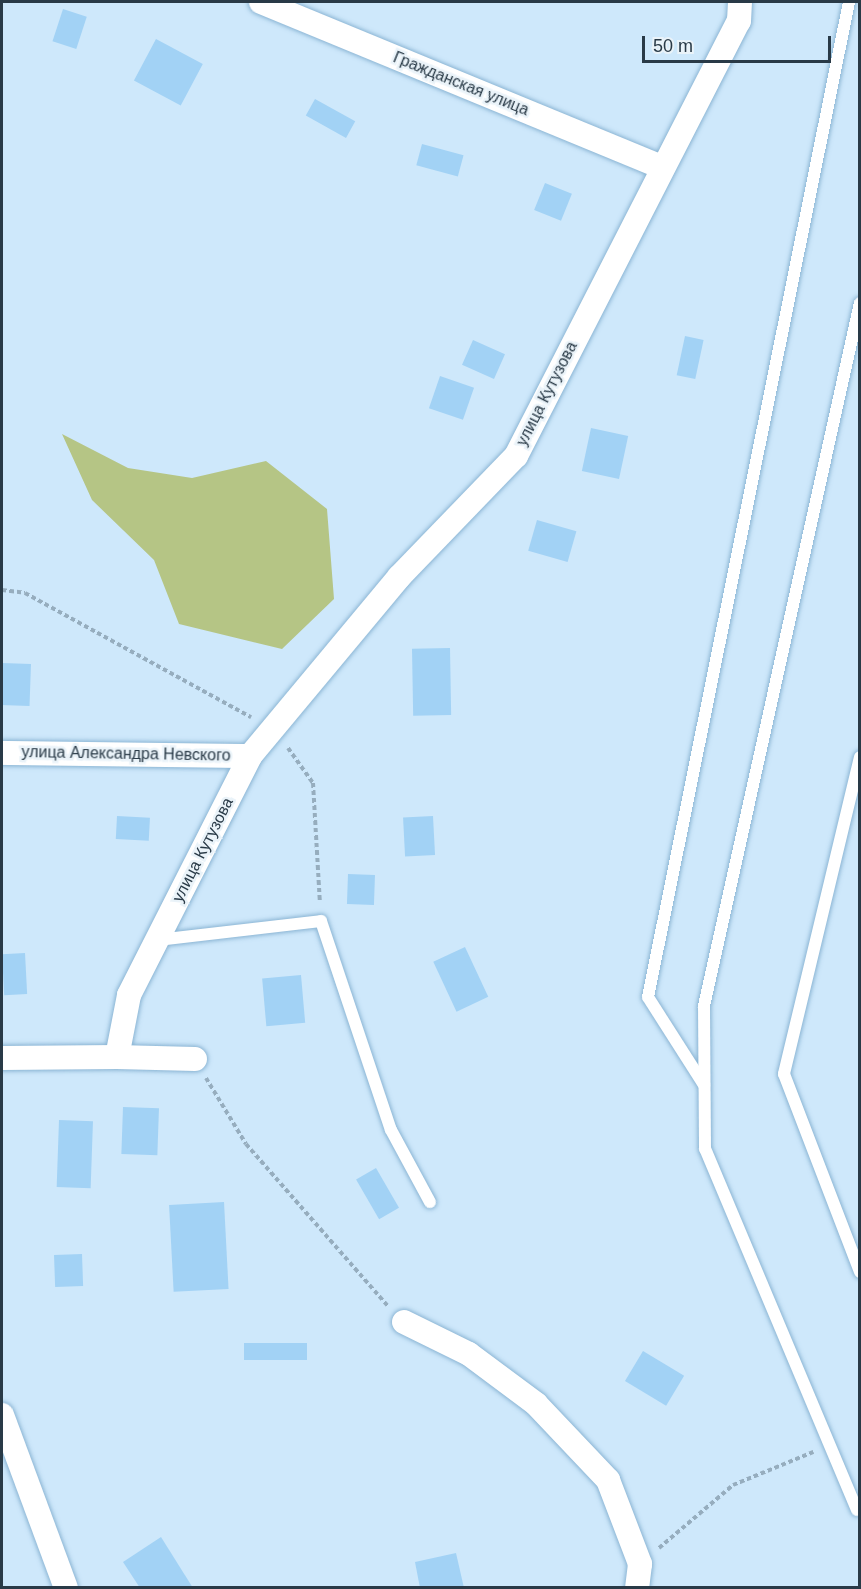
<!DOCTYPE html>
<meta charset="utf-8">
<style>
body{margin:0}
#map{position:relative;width:861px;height:1589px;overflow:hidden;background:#cee8fb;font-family:Helvetica,sans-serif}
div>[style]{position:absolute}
.water>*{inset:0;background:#b5c585}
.building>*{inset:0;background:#a2d2f5;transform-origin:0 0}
.path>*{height:4px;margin-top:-2px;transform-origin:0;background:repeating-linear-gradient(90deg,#96adbe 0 4.5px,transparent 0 7.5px)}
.roads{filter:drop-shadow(0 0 2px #8bb5d4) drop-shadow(0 0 2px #8bb5d4)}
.service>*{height:12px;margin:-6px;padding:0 6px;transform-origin:6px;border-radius:6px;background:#fff}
.minor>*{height:24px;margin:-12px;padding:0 12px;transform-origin:12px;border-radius:12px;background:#fff}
span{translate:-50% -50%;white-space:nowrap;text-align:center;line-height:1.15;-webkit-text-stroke:5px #eaf3f9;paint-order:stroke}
.street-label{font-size:16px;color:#293a47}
.frame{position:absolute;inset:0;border:3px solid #293a47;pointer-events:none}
.scale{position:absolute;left:642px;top:36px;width:189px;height:27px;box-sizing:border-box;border:3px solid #293a47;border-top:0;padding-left:8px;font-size:18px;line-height:21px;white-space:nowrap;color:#293a47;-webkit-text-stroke:4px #eaf3f9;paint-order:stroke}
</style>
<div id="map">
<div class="water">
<div style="clip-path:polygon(62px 434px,128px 468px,192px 478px,266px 461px,327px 509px,334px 599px,282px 649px,179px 624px,154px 560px,92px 500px)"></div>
</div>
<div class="building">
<div style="left:63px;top:9px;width:25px;height:34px;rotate:18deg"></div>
<div style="left:156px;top:39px;width:53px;height:47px;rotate:28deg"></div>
<div style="left:315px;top:99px;width:46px;height:19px;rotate:29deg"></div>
<div style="left:422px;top:144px;width:43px;height:22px;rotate:15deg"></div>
<div style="left:545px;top:183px;width:29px;height:29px;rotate:22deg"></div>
<div style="left:685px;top:336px;width:19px;height:40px;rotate:12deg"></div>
<div style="left:473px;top:340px;width:35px;height:27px;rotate:24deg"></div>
<div style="left:440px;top:376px;width:36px;height:34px;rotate:19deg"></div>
<div style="left:591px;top:428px;width:38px;height:44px;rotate:12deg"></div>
<div style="left:537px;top:520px;width:41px;height:32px;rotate:16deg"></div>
<div style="left:450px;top:648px;width:67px;height:38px;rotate:89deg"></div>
<div style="left:2px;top:663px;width:29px;height:42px;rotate:2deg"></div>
<div style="left:117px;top:816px;width:33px;height:23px;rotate:3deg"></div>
<div style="left:433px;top:816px;width:39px;height:30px;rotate:87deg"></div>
<div style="left:348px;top:874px;width:27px;height:30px;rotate:2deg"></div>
<div style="left:465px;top:947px;width:55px;height:35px;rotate:65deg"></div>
<div style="left:25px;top:953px;width:41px;height:23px;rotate:87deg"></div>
<div style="left:301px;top:975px;width:48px;height:39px;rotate:85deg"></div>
<div style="left:123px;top:1107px;width:36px;height:47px;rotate:2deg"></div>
<div style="left:59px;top:1120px;width:34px;height:67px;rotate:2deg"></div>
<div style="left:376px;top:1168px;width:46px;height:23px;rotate:60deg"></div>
<div style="left:224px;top:1202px;width:87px;height:55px;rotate:87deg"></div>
<div style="left:82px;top:1254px;width:32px;height:28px;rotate:88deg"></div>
<div style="left:307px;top:1343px;width:17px;height:63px;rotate:90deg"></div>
<div style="left:643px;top:1351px;width:48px;height:35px;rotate:31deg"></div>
<div style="clip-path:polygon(161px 1537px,193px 1588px,140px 1588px,123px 1562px)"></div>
<div style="clip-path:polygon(456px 1553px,464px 1588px,420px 1588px,415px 1562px)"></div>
</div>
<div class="path">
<div style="left:2px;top:590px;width:23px;rotate:7deg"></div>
<div style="left:25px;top:593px;width:258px;rotate:28.8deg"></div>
<div style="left:288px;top:748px;width:43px;rotate:54.5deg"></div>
<div style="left:313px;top:783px;width:120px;rotate:86.7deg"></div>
<div style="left:206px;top:1078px;width:77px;rotate:58.8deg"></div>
<div style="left:246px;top:1144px;width:215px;rotate:48.8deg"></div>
<div style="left:659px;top:1548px;width:97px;rotate:-40.4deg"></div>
<div style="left:733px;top:1485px;width:87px;rotate:-22.4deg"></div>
</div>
<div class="roads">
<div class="service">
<div style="left:860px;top:757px;width:326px;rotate:103.5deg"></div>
<div style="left:784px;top:1074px;width:212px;rotate:69deg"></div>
<div style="left:157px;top:940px;width:165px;rotate:-6.6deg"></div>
<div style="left:321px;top:921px;width:220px;rotate:71.5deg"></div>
<div style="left:391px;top:1130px;width:82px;rotate:61.6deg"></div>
<div style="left:704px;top:1085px;width:104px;rotate:-122.5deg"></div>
<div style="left:648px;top:997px;width:1015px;rotate:-78.58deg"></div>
<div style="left:857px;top:1510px;width:392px;rotate:-112.8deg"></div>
<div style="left:705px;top:1149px;width:143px;rotate:-90.4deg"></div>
<div style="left:704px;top:1006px;width:720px;rotate:-77.49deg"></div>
</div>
<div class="minor">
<div style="left:261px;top:2px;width:434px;rotate:22.4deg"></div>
<div style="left:2px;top:753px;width:248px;rotate:0.7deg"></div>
<div style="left:2px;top:1058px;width:115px;rotate:-0.5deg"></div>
<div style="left:195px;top:1059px;width:78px;rotate:-178.5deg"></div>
<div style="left:117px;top:1057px;width:63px;rotate:-79deg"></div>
<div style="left:129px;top:995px;width:268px;rotate:-63.1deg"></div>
<div style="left:250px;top:756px;width:233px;rotate:-50.2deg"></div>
<div style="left:399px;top:577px;width:168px;rotate:-46deg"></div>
<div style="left:516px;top:456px;width:489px;rotate:-62.9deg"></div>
<div style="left:739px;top:21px;width:19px;rotate:-87deg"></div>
<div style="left:404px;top:1322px;width:72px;rotate:26.2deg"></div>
<div style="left:469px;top:1354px;width:84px;rotate:36.7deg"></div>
<div style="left:536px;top:1404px;width:105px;rotate:46.5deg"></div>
<div style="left:608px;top:1480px;width:90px;rotate:69.1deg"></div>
<div style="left:640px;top:1564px;width:24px;rotate:97deg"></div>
<div style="left:2px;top:1415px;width:184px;rotate:69.7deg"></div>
</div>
</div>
<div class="street-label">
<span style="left:461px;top:84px;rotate:22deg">Гражданская улица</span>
<span style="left:547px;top:394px;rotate:-63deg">улица Кутузова</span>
<span style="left:126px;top:754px;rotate:1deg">улица Александра Невского</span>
<span style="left:203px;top:850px;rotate:-63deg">улица Кутузова</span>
</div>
<div class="frame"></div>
<div class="scale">50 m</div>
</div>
